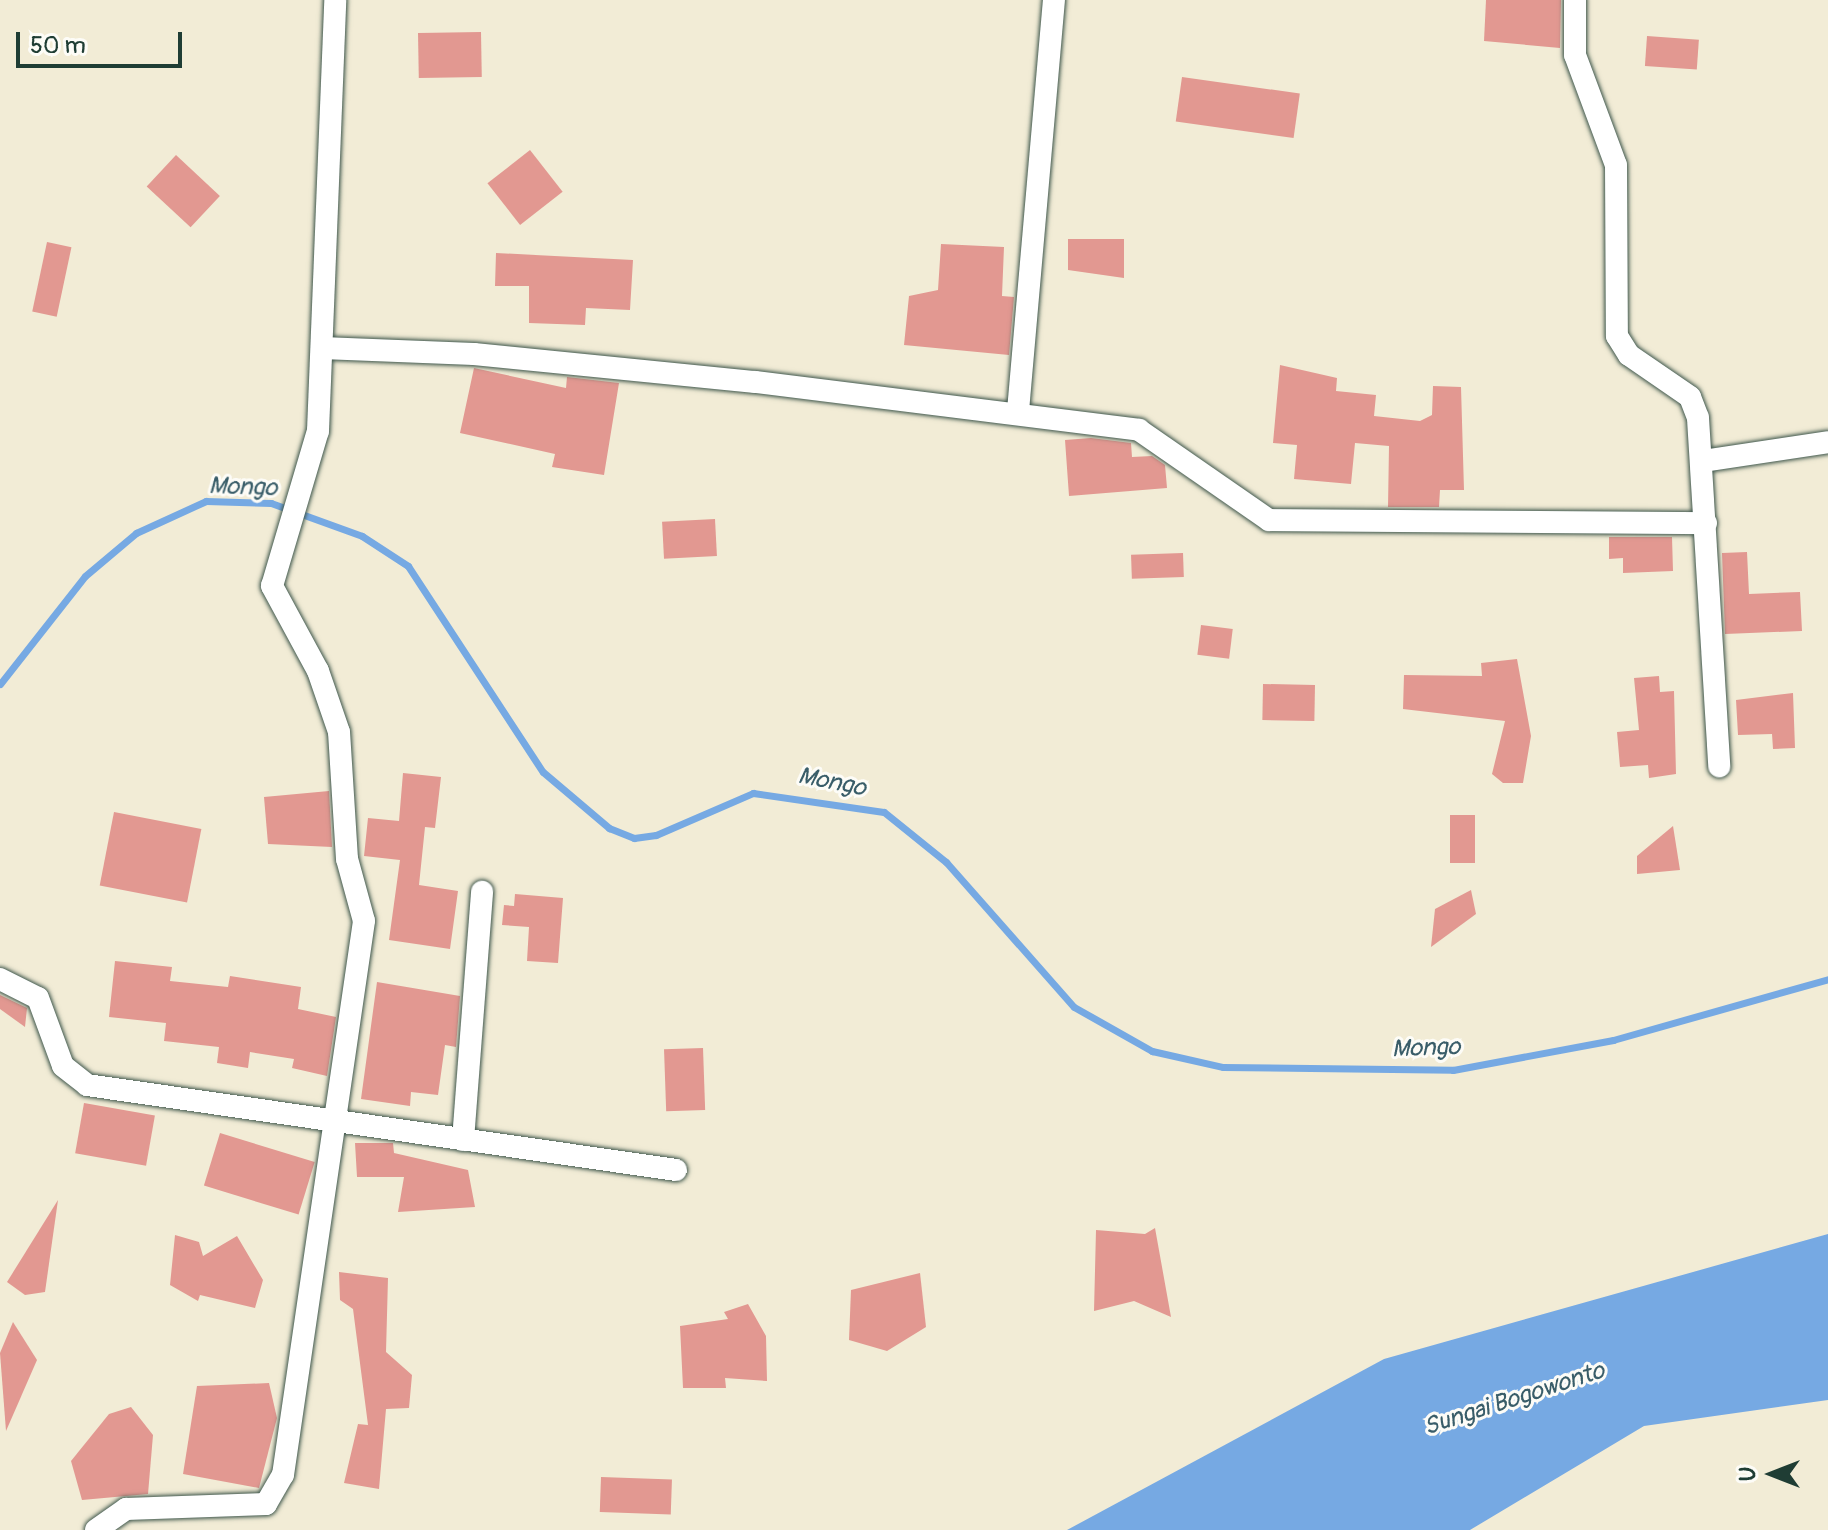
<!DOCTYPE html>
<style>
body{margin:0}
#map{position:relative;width:1828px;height:1530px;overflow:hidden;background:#f2ecd6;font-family:Pangolin,sans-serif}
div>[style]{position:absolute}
.water>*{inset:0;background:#76a9e3}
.stream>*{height:7px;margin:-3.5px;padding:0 3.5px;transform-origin:3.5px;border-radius:3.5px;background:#76a9e3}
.building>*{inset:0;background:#e29891;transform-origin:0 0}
.roads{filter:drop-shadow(0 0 2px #3f574c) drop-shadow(0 0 2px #3f574c)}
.minor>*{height:22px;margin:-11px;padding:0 11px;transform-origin:11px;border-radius:11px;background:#fff}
span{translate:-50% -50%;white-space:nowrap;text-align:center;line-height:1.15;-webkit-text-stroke:6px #fdfcf7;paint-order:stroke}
.water-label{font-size:24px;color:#395d69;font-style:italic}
.north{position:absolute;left:1732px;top:1434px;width:80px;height:80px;-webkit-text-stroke:6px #fdfcf7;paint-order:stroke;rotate:270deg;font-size:22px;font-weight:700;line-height:32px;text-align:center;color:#1f3d34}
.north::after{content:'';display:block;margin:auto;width:28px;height:36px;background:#1f3d34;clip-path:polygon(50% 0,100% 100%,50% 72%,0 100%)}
.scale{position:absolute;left:16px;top:32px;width:166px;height:36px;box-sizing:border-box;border:4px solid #1f3d34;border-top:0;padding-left:10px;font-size:24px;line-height:28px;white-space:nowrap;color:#1f3d34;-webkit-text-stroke:6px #fdfcf7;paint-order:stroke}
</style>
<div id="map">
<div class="water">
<div style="clip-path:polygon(1828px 1234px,1828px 1400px,1644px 1426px,1470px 1530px,1067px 1530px,1384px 1359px)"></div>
</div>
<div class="stream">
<div style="left:0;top:684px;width:137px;rotate:-51.8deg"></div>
<div style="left:85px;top:576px;width:67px;rotate:-40.1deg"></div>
<div style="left:136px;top:533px;width:77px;rotate:-24.6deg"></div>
<div style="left:206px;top:501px;width:65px;rotate:1.8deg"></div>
<div style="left:271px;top:503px;width:97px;rotate:19.9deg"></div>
<div style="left:362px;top:536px;width:55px;rotate:33.1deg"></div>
<div style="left:408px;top:566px;width:246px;rotate:56.8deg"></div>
<div style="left:543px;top:772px;width:87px;rotate:40.3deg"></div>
<div style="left:609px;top:828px;width:27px;rotate:22deg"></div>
<div style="left:634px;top:838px;width:22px;rotate:-8deg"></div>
<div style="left:656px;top:835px;width:106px;rotate:-23.4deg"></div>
<div style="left:753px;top:793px;width:132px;rotate:8.3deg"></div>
<div style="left:884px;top:812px;width:80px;rotate:38.9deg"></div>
<div style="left:946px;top:862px;width:193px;rotate:48.6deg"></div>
<div style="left:1074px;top:1007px;width:90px;rotate:29.4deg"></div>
<div style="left:1152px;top:1051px;width:73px;rotate:12.7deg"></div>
<div style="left:1223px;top:1067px;width:230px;rotate:0.7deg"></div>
<div style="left:1453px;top:1070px;width:163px;rotate:-10.6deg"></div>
<div style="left:1613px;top:1040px;width:223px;rotate:-15.8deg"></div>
</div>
<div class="building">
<div style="clip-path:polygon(1486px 0,1561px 0,1560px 48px,1484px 41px)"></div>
<div style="left:481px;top:32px;width:45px;height:63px;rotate:89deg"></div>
<div style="left:1647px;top:36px;width:52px;height:30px;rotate:4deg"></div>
<div style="left:1182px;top:77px;width:119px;height:45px;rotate:8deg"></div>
<div style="left:530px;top:150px;width:53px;height:54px;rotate:52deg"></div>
<div style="left:176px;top:155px;width:60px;height:43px;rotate:43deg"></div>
<div style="clip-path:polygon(1068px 239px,1124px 239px,1124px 278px,1068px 270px)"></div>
<div style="left:47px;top:242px;width:25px;height:71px;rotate:12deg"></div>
<div style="clip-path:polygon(941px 244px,1004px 247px,1002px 296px,1014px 297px,1009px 355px,904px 345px,909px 296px,938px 290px)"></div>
<div style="clip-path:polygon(496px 253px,633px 260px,630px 310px,586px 308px,585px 325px,529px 323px,529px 286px,495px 286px)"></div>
<div style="clip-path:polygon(1280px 365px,1337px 378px,1336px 391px,1376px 395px,1374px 416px,1420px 421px,1432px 415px,1433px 386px,1461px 387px,1464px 490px,1440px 490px,1439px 507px,1388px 507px,1389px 446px,1355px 443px,1351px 484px,1294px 479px,1297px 445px,1273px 443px)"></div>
<div style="clip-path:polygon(474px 368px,566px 388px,567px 377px,619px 383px,604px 475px,552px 467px,555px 454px,460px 433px)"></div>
<div style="clip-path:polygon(1091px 438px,1131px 443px,1132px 457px,1152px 456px,1165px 465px,1167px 488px,1069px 496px,1065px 440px)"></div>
<div style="left:715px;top:519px;width:37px;height:53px;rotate:87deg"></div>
<div style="clip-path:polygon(1609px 537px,1672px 537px,1673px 571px,1623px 573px,1623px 558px,1609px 559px)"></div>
<div style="clip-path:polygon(1747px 552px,1749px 594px,1800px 592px,1802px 631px,1725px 634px,1722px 553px)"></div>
<div style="left:1183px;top:553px;width:24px;height:52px;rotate:88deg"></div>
<div style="left:1201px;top:625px;width:32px;height:30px;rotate:7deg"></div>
<div style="clip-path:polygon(1517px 659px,1531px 736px,1523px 783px,1503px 783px,1492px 774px,1505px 721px,1403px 709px,1404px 675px,1482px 676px,1481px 663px)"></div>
<div style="clip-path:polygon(1659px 676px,1660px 692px,1674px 691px,1676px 774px,1649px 778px,1648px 765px,1620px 767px,1617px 732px,1639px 730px,1634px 678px)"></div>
<div style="left:1263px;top:684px;width:52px;height:36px;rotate:1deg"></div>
<div style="clip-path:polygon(1793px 693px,1795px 748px,1773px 749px,1772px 734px,1738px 735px,1736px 700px)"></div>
<div style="clip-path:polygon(403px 773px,441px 777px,435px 828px,425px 827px,419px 885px,458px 891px,450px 949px,389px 940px,400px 860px,364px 856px,368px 818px,399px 821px)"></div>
<div style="clip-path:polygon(329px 791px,332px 847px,268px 844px,264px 797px)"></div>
<div style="left:114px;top:812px;width:89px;height:75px;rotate:11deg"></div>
<div style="left:1450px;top:815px;width:25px;height:48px"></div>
<div style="clip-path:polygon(1673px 826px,1680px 870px,1637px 874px,1637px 856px)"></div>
<div style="clip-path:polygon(1471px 890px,1476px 914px,1431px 947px,1435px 909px)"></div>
<div style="clip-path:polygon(515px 894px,563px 898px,558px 963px,527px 961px,529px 927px,502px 925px,504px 905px,514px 906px)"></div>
<div style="clip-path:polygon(115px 961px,172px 967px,170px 981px,228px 987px,230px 976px,301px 987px,298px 1009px,336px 1017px,327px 1076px,292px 1068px,294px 1059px,250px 1052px,248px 1068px,217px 1063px,219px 1047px,164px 1041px,166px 1023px,109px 1017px)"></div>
<div style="clip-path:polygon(377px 982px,460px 996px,456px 1047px,445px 1045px,438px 1095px,411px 1092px,410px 1106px,361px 1099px)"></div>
<div style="clip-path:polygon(0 995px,27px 1008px,25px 1027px,0 1009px)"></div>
<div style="left:703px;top:1048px;width:62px;height:39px;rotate:88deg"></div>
<div style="left:84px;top:1103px;width:72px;height:51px;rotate:10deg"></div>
<div style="left:220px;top:1133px;width:99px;height:55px;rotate:17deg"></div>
<div style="clip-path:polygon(355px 1143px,393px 1143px,394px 1153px,468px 1170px,475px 1207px,398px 1212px,404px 1177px,357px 1177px)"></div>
<div style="clip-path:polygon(58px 1200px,45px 1292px,25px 1295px,7px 1282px)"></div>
<div style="clip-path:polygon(1155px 1228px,1171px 1317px,1134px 1301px,1094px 1311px,1096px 1230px,1145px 1234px)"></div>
<div style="clip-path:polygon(175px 1235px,199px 1242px,203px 1256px,237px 1236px,263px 1280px,255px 1308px,200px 1295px,198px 1301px,170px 1285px)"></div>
<div style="clip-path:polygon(339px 1272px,388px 1278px,386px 1352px,412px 1375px,409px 1408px,386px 1409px,379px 1489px,344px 1483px,358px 1424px,368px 1425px,353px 1309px,340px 1300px)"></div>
<div style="clip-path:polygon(920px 1273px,926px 1327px,887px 1351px,849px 1340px,851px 1290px)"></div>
<div style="clip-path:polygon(748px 1304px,766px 1336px,767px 1381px,725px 1378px,726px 1388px,683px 1388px,680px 1326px,728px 1319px,724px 1312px)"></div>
<div style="clip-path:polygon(13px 1322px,37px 1360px,6px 1431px,0 1353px)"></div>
<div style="clip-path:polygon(269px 1383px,277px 1418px,259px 1488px,183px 1474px,197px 1386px)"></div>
<div style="clip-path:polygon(131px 1407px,153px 1435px,148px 1494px,82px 1500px,71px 1461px,109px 1414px)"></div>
<div style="left:601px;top:1477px;width:71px;height:35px;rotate:2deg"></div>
</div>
<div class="roads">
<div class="minor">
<div style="left:1575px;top:0;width:55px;rotate:90deg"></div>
<div style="left:1575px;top:55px;width:117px;rotate:69.6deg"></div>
<div style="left:1616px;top:165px;width:171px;rotate:89.7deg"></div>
<div style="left:1617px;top:336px;width:22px;rotate:58deg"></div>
<div style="left:1629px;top:355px;width:74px;rotate:34.5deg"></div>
<div style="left:1690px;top:397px;width:22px;rotate:69deg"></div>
<div style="left:1698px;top:418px;width:349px;rotate:86.5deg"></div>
<div style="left:322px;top:348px;width:152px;rotate:2.3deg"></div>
<div style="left:474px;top:354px;width:283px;rotate:5.7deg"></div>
<div style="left:756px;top:382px;width:386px;rotate:7.1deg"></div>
<div style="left:1139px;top:430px;width:158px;rotate:34.7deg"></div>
<div style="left:1269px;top:520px;width:437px;rotate:0.4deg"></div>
<div style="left:1018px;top:411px;width:413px;rotate:-85deg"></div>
<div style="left:1703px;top:461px;width:126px;rotate:-8.6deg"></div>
<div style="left:0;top:979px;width:42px;rotate:26.6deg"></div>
<div style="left:38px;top:998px;width:72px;rotate:69.8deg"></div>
<div style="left:63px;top:1066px;width:31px;rotate:38deg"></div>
<div style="left:87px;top:1085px;width:595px;rotate:8.21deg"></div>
<div style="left:463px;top:1140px;width:249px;rotate:-85.6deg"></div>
<div style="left:96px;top:1530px;width:37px;rotate:-35deg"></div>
<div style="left:126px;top:1509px;width:140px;rotate:-2deg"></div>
<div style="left:266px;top:1504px;width:34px;rotate:-60deg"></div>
<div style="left:283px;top:1475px;width:560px;rotate:-81.68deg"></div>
<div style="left:364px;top:921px;width:64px;rotate:-105.3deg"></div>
<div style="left:347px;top:859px;width:127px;rotate:-93.6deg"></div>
<div style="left:339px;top:732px;width:65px;rotate:-109deg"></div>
<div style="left:318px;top:671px;width:97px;rotate:-118.4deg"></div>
<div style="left:272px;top:586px;width:162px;rotate:-73.5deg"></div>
<div style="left:318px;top:431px;width:431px;rotate:-87.7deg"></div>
</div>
</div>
<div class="water-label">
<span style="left:243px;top:487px;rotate:2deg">Mongo</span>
<span style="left:832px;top:782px;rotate:11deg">Mongo</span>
<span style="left:1426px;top:1048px;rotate:-2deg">Mongo</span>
<span style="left:1514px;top:1399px;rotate:-18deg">Sungai Bogowonto</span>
</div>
<div class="north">U</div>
<div class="scale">50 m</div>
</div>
